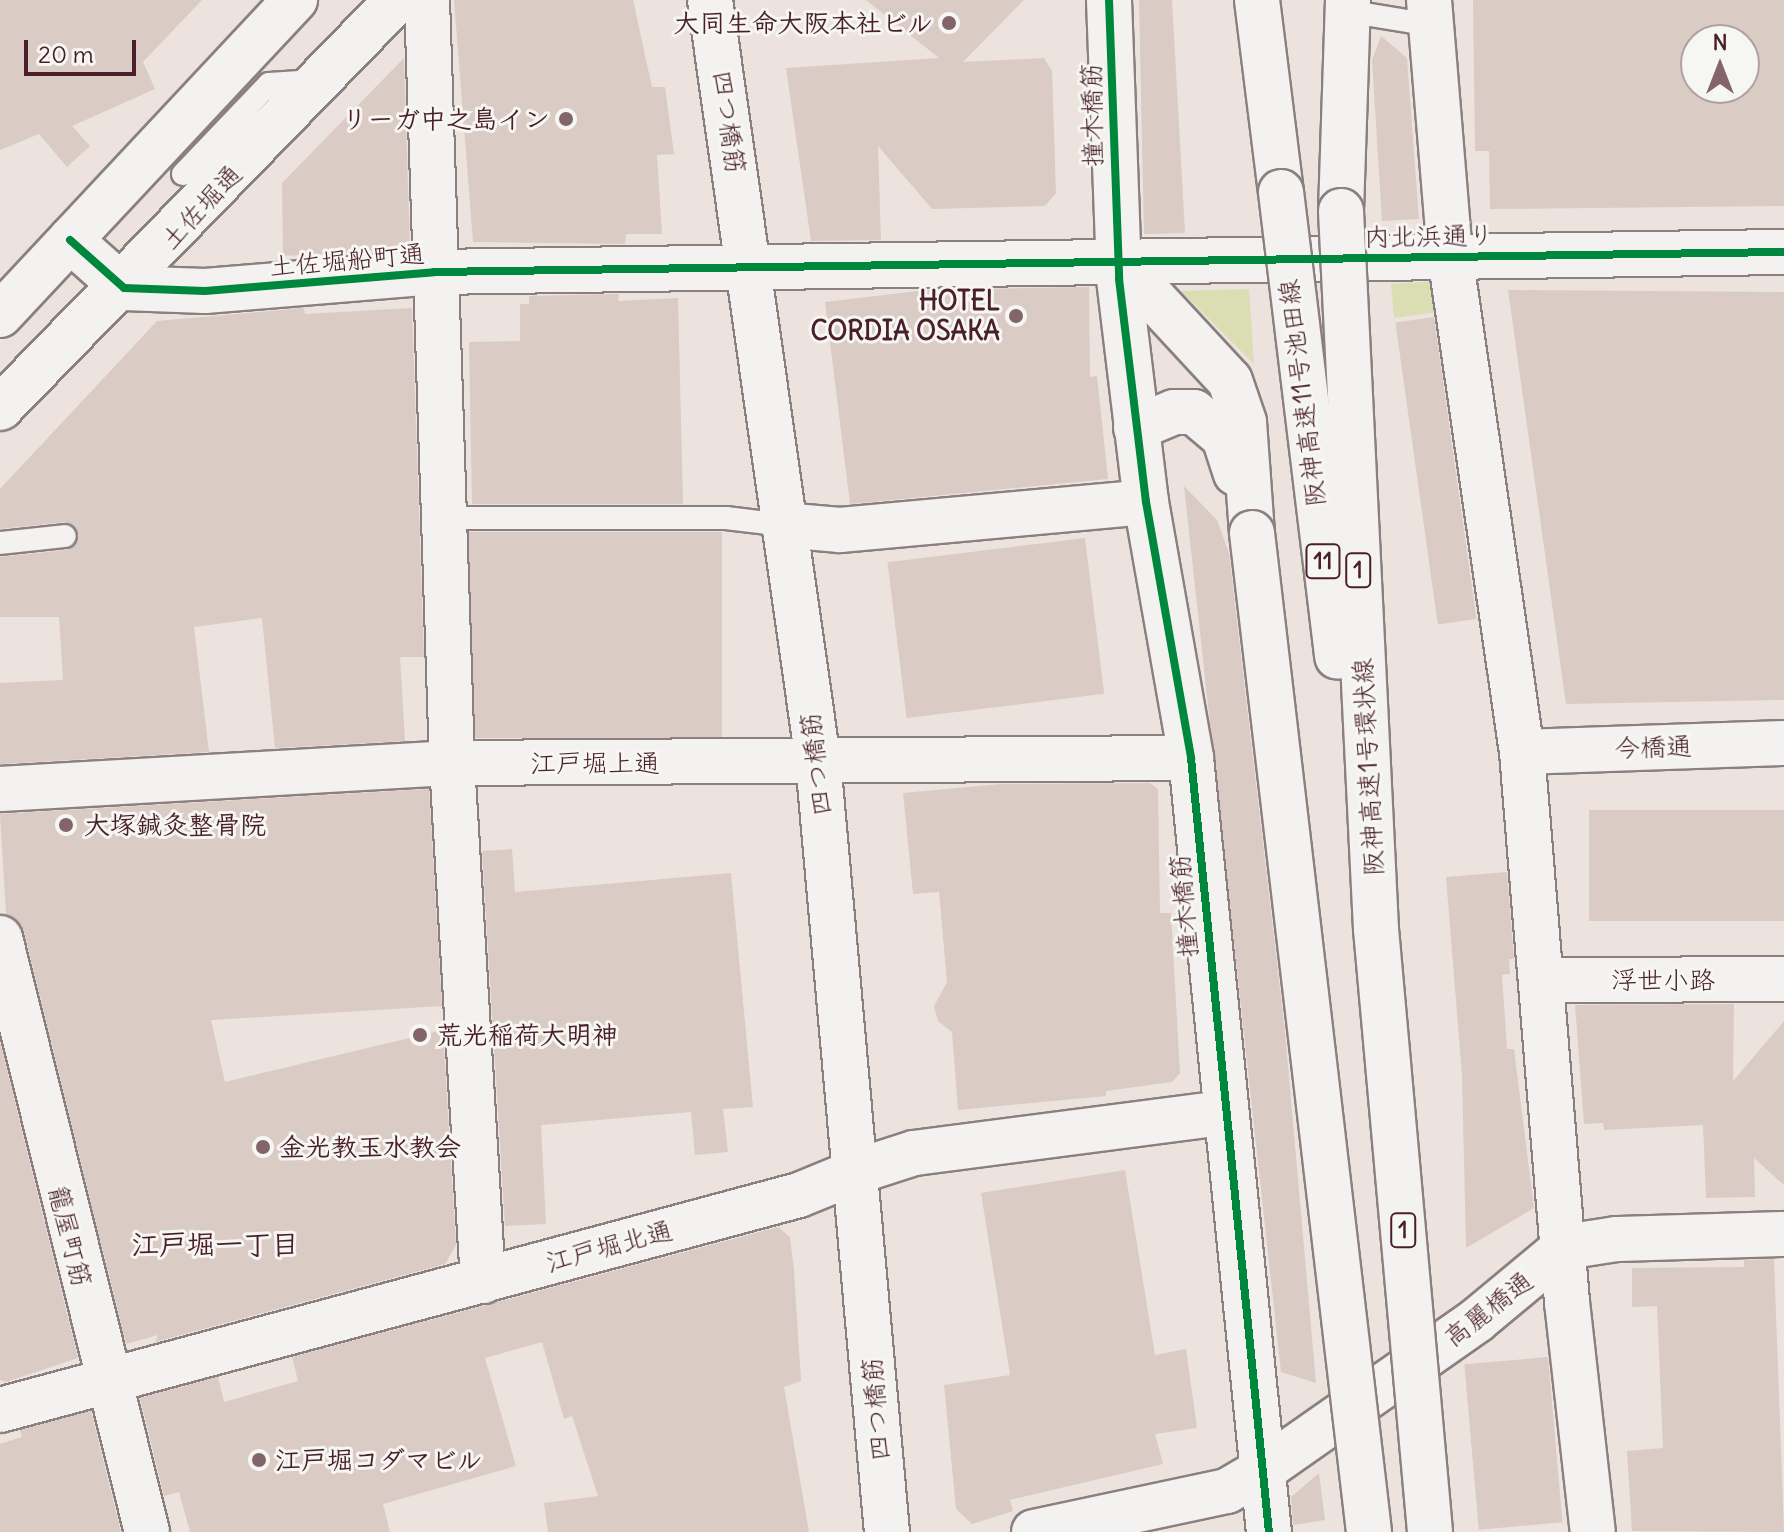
<!DOCTYPE html>
<meta charset="utf-8">
<style>
body{margin:0}
#map{position:relative;width:1784px;height:1532px;overflow:hidden;background:#ece3de;font-family:Delius,"Klee One",sans-serif}
div>[style]{position:absolute}
[style*='--x']{left:calc(var(--x)*1px);top:calc(var(--y)*1px);width:calc(var(--w)*1px);rotate:calc(var(--a)*1deg)}
.green>*{inset:0;background:#dadeb2}
.building>*{inset:0;background:#dacbc5;transform-origin:0 0}
.roads{filter:drop-shadow(2px 0 #8b7f7f) drop-shadow(-2px 0 #8b7f7f) drop-shadow(0 2px #8b7f7f) drop-shadow(0 -2px #8b7f7f)}
.lane>*{height:22px;margin:-11px;padding:0 11px;transform-origin:11px;border-radius:11px;background:#f4f2f0}
.street>*{height:44px;margin:-22px;padding:0 22px;transform-origin:22px;border-radius:22px;background:#f4f2f0}
.secondary>*{height:44px;margin:-22px;padding:0 22px;transform-origin:22px;border-radius:22px;background:#f4f2f0}
.primary>*{height:44px;margin:-22px;padding:0 22px;transform-origin:22px;border-radius:22px;background:#f4f2f0}
.highway>*{height:44px;margin:-22px;padding:0 22px;transform-origin:22px;border-radius:22px;background:#f4f2f0}
.bridges{filter:drop-shadow(2px 0 #8b7f7f) drop-shadow(-2px 0 #8b7f7f) drop-shadow(0 2px #8b7f7f) drop-shadow(0 -2px #8b7f7f)}
.highway-bridge>*{height:44px;margin:-22px;padding:0 22px;transform-origin:22px;border-radius:22px;background:#f4f2f0}
.cycleway>*{height:8px;margin:-4px;padding:0 4px;transform-origin:4px;border-radius:4px;background:#00873e}
.dots>*{width:22px;height:22px;translate:-50% -50%;box-sizing:border-box;border:4px solid #f6f6f2;border-radius:50%}
span{translate:-50% -50%;white-space:nowrap;text-align:center;line-height:1.15;-webkit-text-stroke:6px #f6f6f2;paint-order:stroke}
.shield-label span{padding:2px 6px;background:#f6f6f2;border:2px solid;border-radius:6px;-webkit-text-stroke-width:0}
.shield-label{font-size:24px;color:#4a1f2b;font-weight:700}
.poi-label{font-size:26px;color:#4a1f2b;font-weight:700}
.right{translate:-100% -50%;text-align:right}
.left{translate:0 -50%;text-align:left}
.street-label{font-size:26px;color:#4a1f2b}
.neighbourhood-label{font-size:28px;color:#4a1f2b;font-weight:700}
.north{position:absolute;left:1680px;top:24px;width:80px;height:80px;box-sizing:border-box;background:#f6f6f2;border:2px solid #b1a0a2;border-radius:50%;rotate:0deg;font-size:22px;font-weight:700;line-height:32px;text-align:center;color:#4a1f2b}
.north::after{content:'';display:block;margin:auto;width:28px;height:36px;background:#83646a;clip-path:polygon(50% 0,100% 100%,50% 72%,0 100%)}
.scale{position:absolute;left:24px;top:40px;width:112px;height:36px;box-sizing:border-box;border:4px solid #4a1f2b;border-top:0;padding-left:10px;font-size:24px;line-height:28px;white-space:nowrap;color:#4a1f2b;-webkit-text-stroke:6px #f6f6f2;paint-order:stroke}
</style>
<div id="map">
<div class="green">
<i style="clip-path:polygon(1427px 282px,1443px 289px,1445px 311px,1394px 318px,1391px 284px)"></i>
<i style="clip-path:polygon(1249px 289px,1254px 364px,1181px 291px)"></i>
</div>
<div class="building">
<i style="clip-path:polygon(0 0,202px 0,143px 62px,155px 89px,72px 126px,90px 146px,67px 167px,39px 134px,0 150px)"></i>
<i style="clip-path:polygon(454px 0,633px 0,652px 87px,665px 87px,674px 154px,657px 155px,662px 234px,626px 234px,625px 244px,473px 242px)"></i>
<i style="clip-path:polygon(866px 0,1024px 0,963px 62px,1044px 58px,1052px 71px,1056px 193px,1045px 206px,932px 209px,878px 146px,881px 240px,811px 241px,786px 68px,939px 58px)"></i>
<i style="clip-path:polygon(1139px 0,1172px 0,1185px 233px,1144px 234px)"></i>
<i style="clip-path:polygon(evenodd,1473px 0,1784px 0,1784px 206px,1490px 209px,1489px 151px,1475px 151px,1473px 0,1696px 40px,1744px 40px,1744px 88px,1696px 88px,1696px 40px)"></i>
<i style="clip-path:polygon(1381px 36px,1407px 58px,1419px 219px,1382px 221px,1372px 60px)"></i>
<i style="clip-path:polygon(404px 58px,410px 249px,283px 256px,282px 183px)"></i>
<i style="clip-path:polygon(1089px 287px,1090px 377px,1097px 376px,1108px 479px,850px 504px,825px 302px,927px 290px)"></i>
<i style="clip-path:polygon(1508px 290px,1784px 292px,1784px 700px,1566px 704px)"></i>
<i style="clip-path:polygon(619px 294px,618px 301px,678px 298px,683px 504px,472px 504px,469px 342px,520px 341px,520px 304px,529px 304px,529px 296px)"></i>
<i style="clip-path:polygon(304px 308px,305px 314px,412px 308px,424px 657px,400px 657px,405px 741px,275px 748px,262px 618px,194px 627px,209px 752px,0 764px,0 683px,63px 680px,59px 617px,0 617px,0 557px,67px 550px,79px 535px,64px 522px,0 529px,0 489px,157px 321px)"></i>
<i style="left:1434px;top:317px;width:305px;height:39px;rotate:82deg"></i>
<i style="clip-path:polygon(1184px 486px,1217px 520px,1229px 553px,1285px 1032px,1316px 1383px,1281px 1372px)"></i>
<i style="left:469px;top:532px;width:253px;height:206px"></i>
<i style="left:1085px;top:538px;width:157px;height:199px;rotate:83deg"></i>
<i style="clip-path:polygon(1150px 783px,1158px 789px,1160px 913px,1171px 913px,1180px 1073px,1172px 1082px,1106px 1091px,1106px 1096px,958px 1110px,952px 1032px,938px 1021px,934px 1006px,947px 982px,939px 892px,913px 894px,903px 793px,1001px 784px)"></i>
<i style="clip-path:polygon(429px 789px,442px 1006px,211px 1020px,225px 1082px,443px 1030px,456px 1245px,445px 1264px,155px 1342px,158px 1335px,126px 1344px,24px 932px,6px 914px,0 814px)"></i>
<i style="left:1784px;top:810px;width:111px;height:195px;rotate:90deg"></i>
<i style="clip-path:polygon(512px 849px,515px 892px,731px 873px,753px 1107px,723px 1109px,728px 1152px,695px 1155px,691px 1112px,541px 1125px,546px 1224px,505px 1226px,482px 851px)"></i>
<i style="clip-path:polygon(1507px 872px,1514px 959px,1509px 959px,1510px 974px,1502px 975px,1507px 1049px,1514px 1049px,1534px 1208px,1466px 1248px,1462px 1075px,1446px 877px)"></i>
<i style="clip-path:polygon(1734px 1004px,1733px 1081px,1784px 1021px,1784px 1185px,1754px 1158px,1755px 1197px,1706px 1198px,1703px 1125px,1604px 1130px,1603px 1123px,1584px 1124px,1575px 1005px)"></i>
<i style="clip-path:polygon(0 1042px,78px 1358px,6px 1382px,0 1380px)"></i>
<i style="clip-path:polygon(1125px 1170px,1155px 1355px,1186px 1349px,1197px 1428px,1155px 1434px,1163px 1464px,1010px 1500px,1013px 1511px,972px 1524px,956px 1509px,944px 1385px,1010px 1375px,981px 1193px)"></i>
<i style="clip-path:polygon(778px 1227px,790px 1237px,794px 1271px,801px 1381px,784px 1387px,809px 1532px,548px 1532px,544px 1503px,598px 1496px,572px 1416px,564px 1419px,542px 1342px,485px 1358px,516px 1466px,383px 1504px,390px 1532px,190px 1532px,179px 1492px,164px 1496px,140px 1398px,218px 1377px,224px 1402px,298px 1381px,292px 1357px)"></i>
<i style="clip-path:polygon(1774px 1259px,1784px 1532px,1632px 1531px,1627px 1451px,1663px 1448px,1657px 1306px,1632px 1307px,1632px 1268px,1744px 1267px,1744px 1260px)"></i>
<i style="left:1548px;top:1357px;width:166px;height:84px;rotate:85deg"></i>
<i style="clip-path:polygon(91px 1411px,121px 1532px,0 1532px,0 1444px,22px 1437px,20px 1430px)"></i>
<i style="clip-path:polygon(1319px 1473px,1325px 1520px,1293px 1525px,1291px 1497px)"></i>
</div>
<div class="roads">
<div class="lane">
<i style="--x:1364;--y:14;--w:68;--a:9.3"></i>
<i style="--x:183;--y:174;--w:124;--a:-46.3"></i>
<i style="--x:269;--y:84;--w:46;--a:-3.7"></i>
<i style="--x:445;--y:518;--w:281;--a:0"></i>
<i style="--x:726;--y:518;--w:57;--a:7"></i>
<i style="--x:0;--y:543;--w:65;--a:-6.1"></i>
</div>
<div class="street">
<i style="--x:427;--y:0;--w:763;--a:88.12"></i>
<i style="--x:452;--y:763;--w:519;--a:86.58"></i>
<i style="--x:1109;--y:0;--w:279;--a:87.9"></i>
<i style="--x:1119;--y:279;--w:225;--a:83.1"></i>
<i style="--x:1146;--y:502;--w:260;--a:80"></i>
<i style="--x:1191;--y:758;--w:778;--a:84.25"></i>
<i style="--x:1429;--y:0;--w:256;--a:85.3"></i>
<i style="--x:1450;--y:255;--w:502;--a:81.76"></i>
<i style="--x:1522;--y:752;--w:552;--a:85.32"></i>
<i style="--x:1567;--y:1302;--w:231;--a:83.6"></i>
<i style="--x:70;--y:240;--w:72;--a:41.6"></i>
<i style="--x:124;--y:288;--w:81;--a:2.1"></i>
<i style="--x:205;--y:291;--w:230;--a:-4.7"></i>
<i style="--x:434;--y:272;--w:1350;--a:-0.85"></i>
<i style="--x:783;--y:525;--w:57;--a:5"></i>
<i style="--x:840;--y:530;--w:307;--a:-5.2"></i>
<i style="--x:1522;--y:752;--w:262;--a:-2"></i>
<i style="--x:0;--y:789;--w:453;--a:-3.3"></i>
<i style="--x:452;--y:763;--w:739;--a:-0.39"></i>
<i style="--x:0;--y:938;--w:612;--a:76.1"></i>
<i style="--x:1542;--y:980;--w:242;--a:-0.2"></i>
<i style="--x:1565;--y:1247;--w:52;--a:-8.9"></i>
<i style="--x:1616;--y:1239;--w:168;--a:-1.7"></i>
<i style="--x:0;--y:1410;--w:827;--a:-15.06"></i>
<i style="--x:799;--y:1195;--w:61;--a:-22.3"></i>
<i style="--x:1034;--y:1532;--w:197;--a:-12"></i>
<i style="--x:1227;--y:1491;--w:42;--a:-30.3"></i>
</div>
<div class="secondary">
<i style="--x:0;--y:315;--w:432;--a:-46.9"></i>
<i style="--x:0;--y:408;--w:569;--a:-45.78"></i>
<i style="--x:855;--y:1172;--w:62;--a:-17.9"></i>
<i style="--x:914;--y:1153;--w:312;--a:-7.4"></i>
<i style="--x:1263;--y:1470;--w:261;--a:-35"></i>
<i style="--x:1477;--y:1320;--w:114;--a:-39.7"></i>
</div>
<div class="primary">
<i style="--x:710;--y:0;--w:769;--a:81.92"></i>
<i style="--x:818;--y:761;--w:774;--a:84.89"></i>
</div>
<div class="highway">
<i style="--x:1257;--y:0;--w:193;--a:82.9"></i>
<i style="--x:1341;--y:211;--w:211;--a:-88.1"></i>
<i style="--x:1117;--y:259;--w:166;--a:47.2"></i>
<i style="--x:1230;--y:381;--w:43;--a:71.1"></i>
<i style="--x:1244;--y:422;--w:111;--a:85.9"></i>
<i style="--x:1136;--y:428;--w:41;--a:-22.8"></i>
<i style="--x:1174;--y:412;--w:20;--a:0"></i>
<i style="--x:1194;--y:412;--w:39;--a:40"></i>
<i style="--x:1224;--y:437;--w:38;--a:72"></i>
</div>
</div>
<div class="bridges">
<div class="highway-bridge">
<i style="--x:1281;--y:192;--w:468;--a:83.1"></i>
<i style="--x:1341;--y:211;--w:719;--a:87.21"></i>
<i style="--x:1376;--y:929;--w:605;--a:84.88"></i>
<i style="--x:1252;--y:533;--w:1006;--a:83.32"></i>
</div>
</div>
<div class="cycleway">
<i style="--x:1109;--y:0;--w:279;--a:87.9"></i>
<i style="--x:1119;--y:279;--w:225;--a:83.1"></i>
<i style="--x:1146;--y:502;--w:260;--a:80"></i>
<i style="--x:1191;--y:758;--w:778;--a:84.25"></i>
<i style="--x:70;--y:240;--w:72;--a:41.6"></i>
<i style="--x:124;--y:288;--w:81;--a:2.1"></i>
<i style="--x:205;--y:291;--w:230;--a:-4.7"></i>
<i style="--x:434;--y:272;--w:1350;--a:-0.85"></i>
</div>
<div class="dots">
<i style="left:949px;top:23px;background:#83646a"></i>
<i style="left:566px;top:119px;background:#83646a"></i>
<i style="left:1016px;top:316px;background:#83646a"></i>
<i style="left:66px;top:825px;background:#83646a"></i>
<i style="left:420px;top:1035px;background:#83646a"></i>
<i style="left:263px;top:1147px;background:#83646a"></i>
<i style="left:259px;top:1460px;background:#83646a"></i>
</div>
<div class="shield-label">
<span style="left:1323px;top:561px">11</span>
<span style="left:1358px;top:570px">1</span>
<span style="left:1403px;top:1230px">1</span>
</div>
<div class="poi-label">
<span class="right" style="left:933px;top:23px">大同生命大阪本社ビル</span>
<span class="right" style="left:550px;top:119px">リーガ中之島イン</span>
<span class="right" style="left:1000px;top:316px">HOTEL<br>CORDIA OSAKA</span>
<span class="left" style="left:84px;top:825px">大塚鍼灸整骨院</span>
<span class="left" style="left:436px;top:1035px">荒光稲荷大明神</span>
<span class="left" style="left:279px;top:1147px">金光教玉水教会</span>
<span class="left" style="left:275px;top:1460px">江戸堀コダマビル</span>
</div>
<div class="street-label">
<span style="left:1092px;top:115px;rotate:-91deg">撞木橋筋</span>
<span style="left:729px;top:122px;rotate:82deg">四つ橋筋</span>
<span style="left:201px;top:207px;rotate:-47deg">土佐堀通</span>
<span style="left:1429px;top:236px;rotate:-1deg">内北浜通り</span>
<span style="left:347px;top:260px;rotate:-5deg">土佐堀船町通</span>
<span style="left:1302px;top:393px;rotate:-97deg">阪神高速11号池田線</span>
<span style="left:1653px;top:747px;rotate:-2deg">今橋通</span>
<span style="left:595px;top:763px">江戸堀上通</span>
<span style="left:816px;top:764px;rotate:-97deg">四つ橋筋</span>
<span style="left:1368px;top:767px;rotate:-93deg">阪神高速1号環状線</span>
<span style="left:1184px;top:906px;rotate:-95deg">撞木橋筋</span>
<span style="left:1663px;top:980px">浮世小路</span>
<span style="left:70px;top:1236px;rotate:76deg">籠屋町筋</span>
<span style="left:609px;top:1246px;rotate:-15deg">江戸堀北通</span>
<span style="left:1488px;top:1309px;rotate:-38deg">高麗橋通</span>
<span style="left:876px;top:1409px;rotate:-95deg">四つ橋筋</span>
</div>
<div class="neighbourhood-label">
<span style="left:215px;top:1244px">江戸堀一丁目</span>
</div>
<div class="north">N</div>
<div class="scale">20 m</div>
</div>
